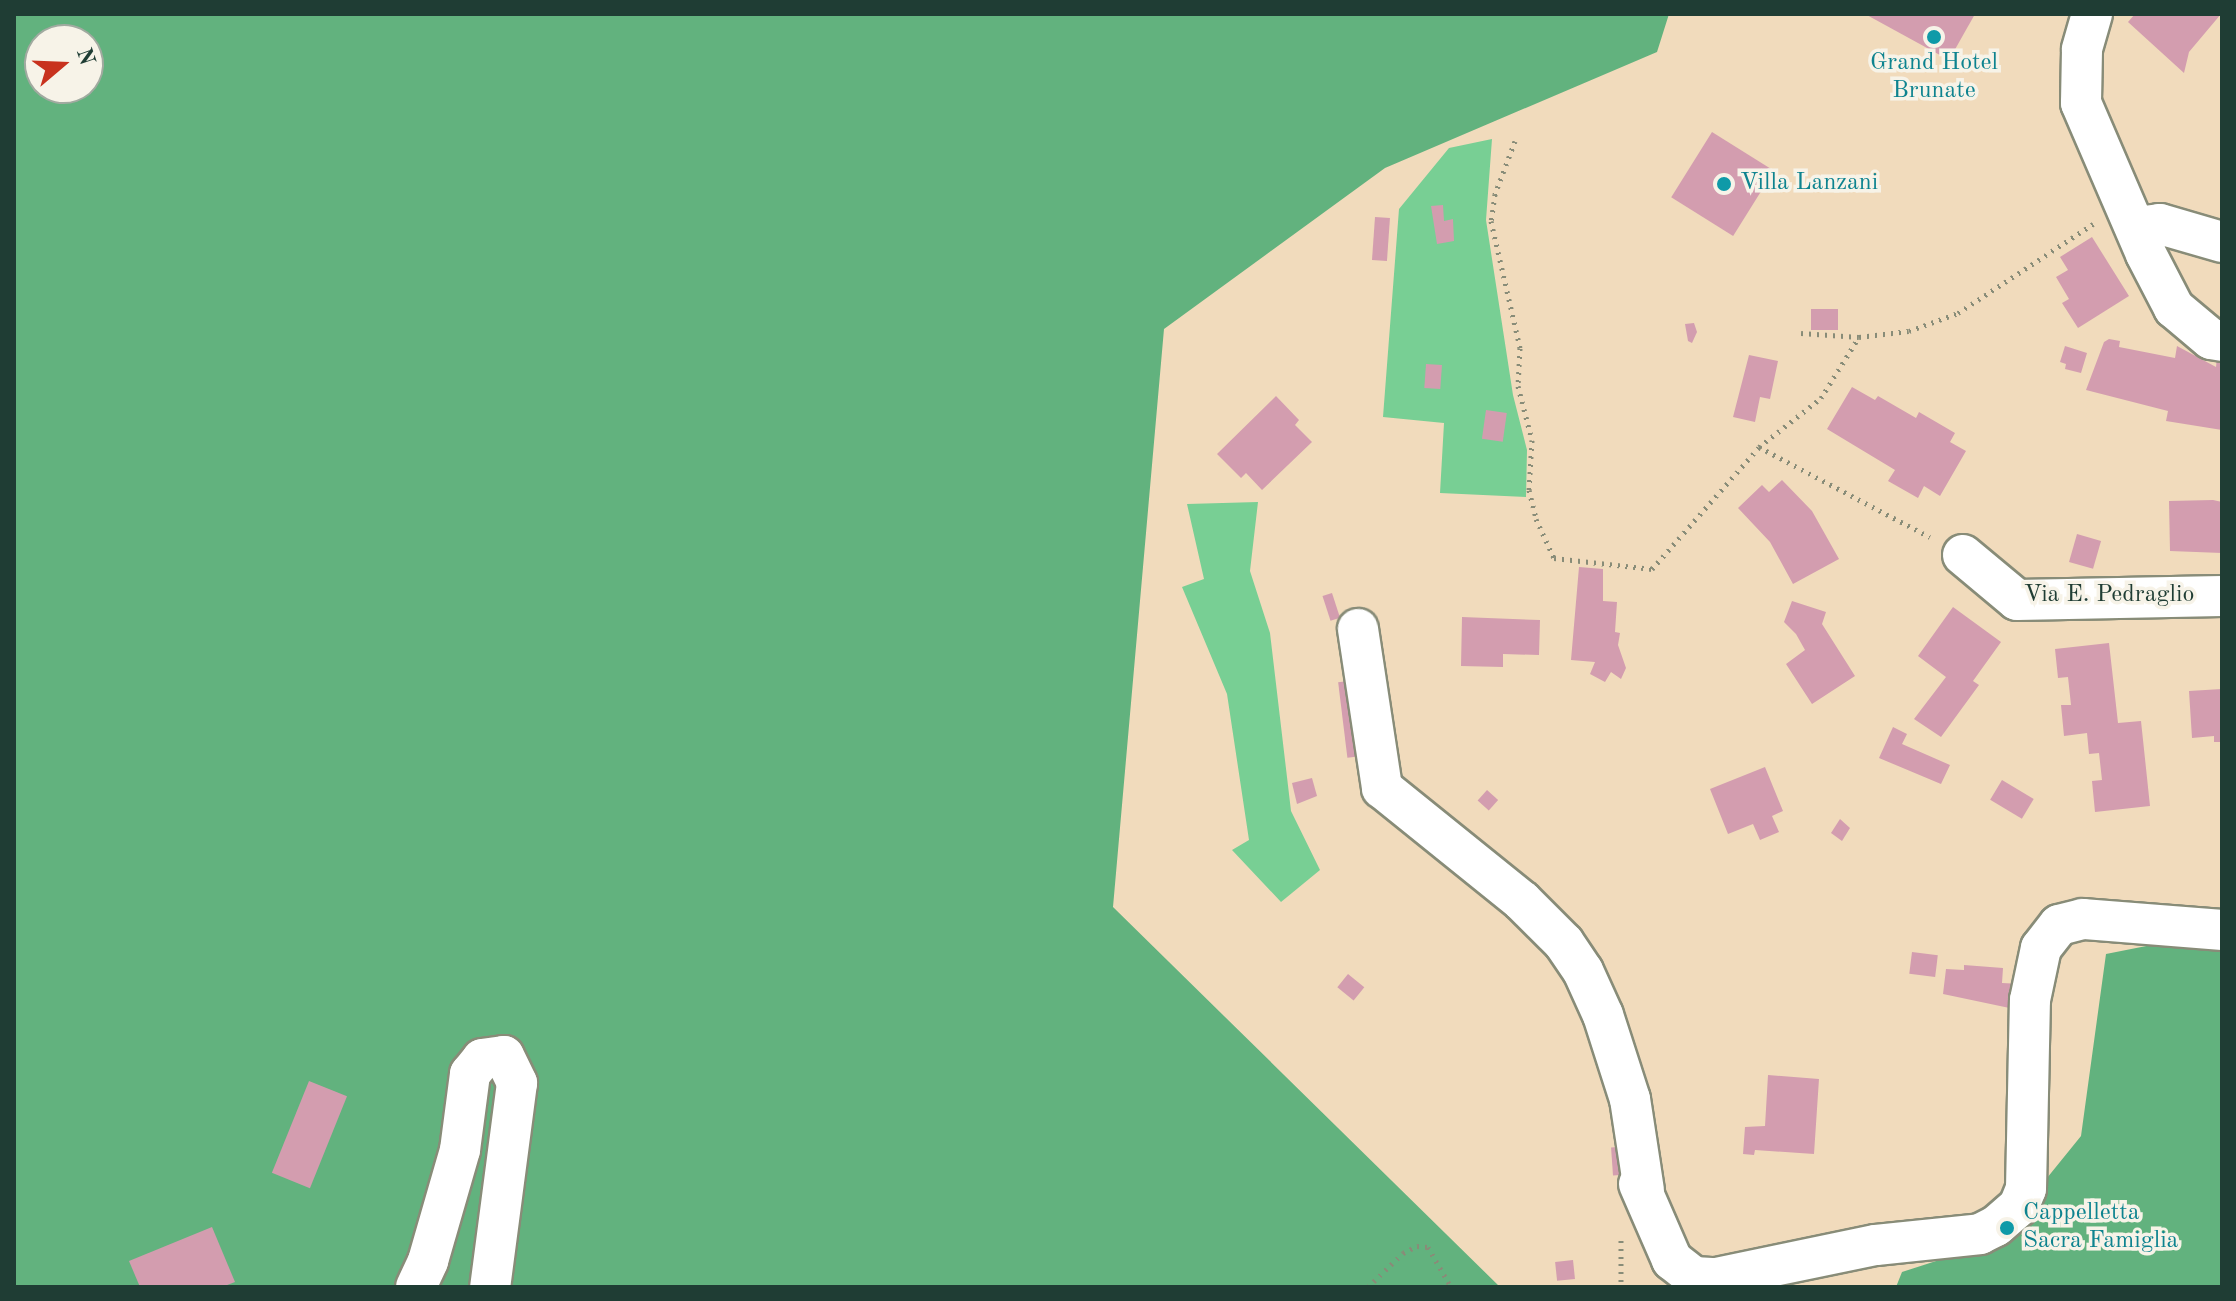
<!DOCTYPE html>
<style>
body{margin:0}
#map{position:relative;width:2236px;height:1301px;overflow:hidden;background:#f1dbbc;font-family:"Old Standard TT",serif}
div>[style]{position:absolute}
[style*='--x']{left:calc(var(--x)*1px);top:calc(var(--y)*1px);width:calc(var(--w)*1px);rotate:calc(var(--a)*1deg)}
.green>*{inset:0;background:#78cf94}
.forest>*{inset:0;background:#62b27e}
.building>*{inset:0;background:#d39daf;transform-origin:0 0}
.path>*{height:5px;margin-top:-2.5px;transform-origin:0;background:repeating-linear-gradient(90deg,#888c78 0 2px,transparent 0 8px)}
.roads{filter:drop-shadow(2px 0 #888c78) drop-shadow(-2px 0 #888c78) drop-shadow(0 2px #888c78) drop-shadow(0 -2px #888c78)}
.minor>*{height:40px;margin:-20px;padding:0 20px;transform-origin:20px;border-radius:20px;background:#fff}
.dots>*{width:22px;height:22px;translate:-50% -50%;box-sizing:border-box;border:4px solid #f7f3e8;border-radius:50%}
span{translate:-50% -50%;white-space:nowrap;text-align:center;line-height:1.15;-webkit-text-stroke:7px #f7f3e8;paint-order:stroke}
.culture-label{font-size:24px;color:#0d838f}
.left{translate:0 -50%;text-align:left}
.street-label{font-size:24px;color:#1f3d34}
.frame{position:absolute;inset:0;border:16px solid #1f3d34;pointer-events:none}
.north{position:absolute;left:24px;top:24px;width:80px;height:80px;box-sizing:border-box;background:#f7f3e8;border:2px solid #a1aaa0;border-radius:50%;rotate:71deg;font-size:22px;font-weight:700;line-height:32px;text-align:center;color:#1f3d34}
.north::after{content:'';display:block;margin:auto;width:28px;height:36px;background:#c8321e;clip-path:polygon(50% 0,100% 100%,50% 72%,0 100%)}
</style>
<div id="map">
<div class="green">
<i style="clip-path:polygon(1492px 139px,1486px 220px,1513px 395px,1527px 450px,1526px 497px,1440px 493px,1444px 423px,1383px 417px,1399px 209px,1449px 148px)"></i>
<i style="clip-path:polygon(1258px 502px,1250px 571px,1270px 633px,1291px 811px,1320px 870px,1281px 902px,1232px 850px,1249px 840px,1227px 694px,1182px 587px,1204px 579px,1187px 504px)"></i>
</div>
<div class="forest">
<i style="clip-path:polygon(evenodd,14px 14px,1669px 14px,1657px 52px,1385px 168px,1164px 329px,1113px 907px,1500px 1287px,14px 1287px,14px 14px,40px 40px,88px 40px,88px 88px,40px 88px,40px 40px)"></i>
<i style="clip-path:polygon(2222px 931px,2222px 1287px,1896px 1287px,1902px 1272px,1995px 1242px,2081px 1136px,2106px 954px)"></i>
</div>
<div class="building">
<i style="clip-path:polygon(1865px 14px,1975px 14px,1949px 60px)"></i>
<i style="clip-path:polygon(2135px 14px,2221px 14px,2189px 52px,2184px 73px,2128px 22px)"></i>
<i style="left:1712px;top:132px;width:73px;height:77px;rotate:32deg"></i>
<i style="clip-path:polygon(1443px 205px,1444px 221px,1453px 219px,1454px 241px,1437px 244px,1431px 206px)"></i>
<i style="left:1375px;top:217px;width:15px;height:43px;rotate:4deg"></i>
<i style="clip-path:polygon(2092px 237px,2129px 296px,2078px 328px,2062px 303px,2069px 299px,2056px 277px,2068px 270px,2060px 257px)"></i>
<i style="left:1811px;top:309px;width:27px;height:21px"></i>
<i style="clip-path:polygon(1694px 323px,1697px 332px,1692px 343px,1688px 341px,1685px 324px)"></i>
<i style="clip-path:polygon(2109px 339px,2120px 341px,2119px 347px,2175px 358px,2177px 346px,2216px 367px,2217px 357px,2222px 358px,2222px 430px,2166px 421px,2168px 411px,2086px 390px,2104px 342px)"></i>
<i style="clip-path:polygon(2065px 346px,2087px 353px,2081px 373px,2065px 369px,2066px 364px,2060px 362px)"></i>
<i style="clip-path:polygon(1749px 355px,1778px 361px,1770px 399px,1760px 397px,1755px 422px,1733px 417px)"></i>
<i style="left:1426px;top:364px;width:16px;height:24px;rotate:4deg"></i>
<i style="clip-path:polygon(1852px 387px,1875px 400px,1878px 396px,1916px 418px,1919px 412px,1955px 433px,1950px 442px,1966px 451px,1940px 496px,1924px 486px,1918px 498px,1888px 481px,1895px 470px,1827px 429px)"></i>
<i style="clip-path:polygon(1276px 396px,1299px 420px,1295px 425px,1312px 442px,1262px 490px,1246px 473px,1241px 478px,1217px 454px)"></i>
<i style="left:1486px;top:410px;width:21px;height:29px;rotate:8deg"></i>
<i style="clip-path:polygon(1782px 480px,1812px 511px,1839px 559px,1793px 584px,1770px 542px,1738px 508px,1762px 485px,1769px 492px)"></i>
<i style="clip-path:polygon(2213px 500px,2222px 502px,2222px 553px,2170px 551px,2169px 501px)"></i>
<i style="left:2077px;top:534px;width:25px;height:29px;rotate:16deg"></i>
<i style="clip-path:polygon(1579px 567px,1603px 569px,1603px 601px,1617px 602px,1615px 632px,1620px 633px,1618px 645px,1626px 668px,1621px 679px,1611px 672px,1605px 682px,1590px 674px,1595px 662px,1571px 660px)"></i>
<i style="left:1332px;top:593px;width:26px;height:10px;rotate:72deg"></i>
<i style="clip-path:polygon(1792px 601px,1826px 612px,1822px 624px,1855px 676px,1812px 704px,1786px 664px,1805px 650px,1796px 634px,1784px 622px)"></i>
<i style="clip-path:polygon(1953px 607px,2001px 642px,1973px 681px,1979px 685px,1941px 737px,1914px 719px,1946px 677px,1918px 656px)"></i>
<i style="clip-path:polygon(1462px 617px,1540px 620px,1539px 655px,1503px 654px,1503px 667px,1461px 666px)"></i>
<i style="clip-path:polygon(2109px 643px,2118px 723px,2141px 721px,2150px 806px,2095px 812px,2092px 781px,2102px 780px,2099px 753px,2089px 754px,2087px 733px,2064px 736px,2061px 705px,2071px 705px,2068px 677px,2058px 678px,2055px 649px)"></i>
<i style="left:1357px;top:680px;width:76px;height:19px;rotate:83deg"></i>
<i style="clip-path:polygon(2222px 689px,2222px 742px,2214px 742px,2214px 736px,2192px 738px,2189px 691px)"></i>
<i style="clip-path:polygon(1893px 727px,1907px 734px,1902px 744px,1950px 765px,1941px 784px,1879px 758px)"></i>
<i style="clip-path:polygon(1765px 767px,1783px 811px,1772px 816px,1779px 832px,1760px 840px,1753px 824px,1728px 834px,1710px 789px)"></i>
<i style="clip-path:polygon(1312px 778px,1317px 796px,1297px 804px,1292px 783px)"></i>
<i style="left:2002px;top:780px;width:37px;height:23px;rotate:31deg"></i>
<i style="left:1487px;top:790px;width:15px;height:14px;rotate:42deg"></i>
<i style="clip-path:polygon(1840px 819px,1850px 828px,1842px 841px,1831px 833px)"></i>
<i style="left:1912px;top:952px;width:26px;height:22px;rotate:7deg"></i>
<i style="clip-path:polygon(1964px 965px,2003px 968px,2002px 983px,2022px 984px,2019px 1010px,1943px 994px,1946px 969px,1964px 970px)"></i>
<i style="left:1348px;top:974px;width:21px;height:17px;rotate:39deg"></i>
<i style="clip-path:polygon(1768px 1075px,1819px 1079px,1814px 1154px,1755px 1150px,1754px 1155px,1743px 1154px,1745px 1127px,1765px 1126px)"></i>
<i style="left:309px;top:1081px;width:41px;height:99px;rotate:22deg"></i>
<i style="left:1634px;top:1146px;width:28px;height:23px;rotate:86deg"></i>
<i style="clip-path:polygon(212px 1227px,235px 1282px,222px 1287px,140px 1287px,129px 1261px)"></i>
<i style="left:1573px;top:1260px;width:19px;height:18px;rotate:84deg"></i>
</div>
<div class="path">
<i style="--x:1515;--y:141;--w:57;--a:110.7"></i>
<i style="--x:1495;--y:194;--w:27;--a:98"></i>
<i style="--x:1491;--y:221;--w:130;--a:77.1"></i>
<i style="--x:1520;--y:348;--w:38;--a:93"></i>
<i style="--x:1518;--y:386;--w:56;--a:75.5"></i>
<i style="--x:1532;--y:440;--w:50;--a:93.4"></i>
<i style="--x:1529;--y:490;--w:30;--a:76"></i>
<i style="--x:1536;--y:519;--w:43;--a:65.2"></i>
<i style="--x:1554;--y:558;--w:99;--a:6.4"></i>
<i style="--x:1652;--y:569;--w:162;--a:-48.7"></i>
<i style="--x:1759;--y:447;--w:79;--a:-38.3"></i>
<i style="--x:1821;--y:398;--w:72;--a:-58.1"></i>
<i style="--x:1801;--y:333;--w:58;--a:3.9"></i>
<i style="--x:1859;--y:337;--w:50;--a:-6.8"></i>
<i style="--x:1909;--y:331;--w:52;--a:-20.2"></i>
<i style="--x:1958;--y:313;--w:162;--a:-33.4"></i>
<i style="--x:1759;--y:447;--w:193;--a:27.8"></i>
<i style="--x:1621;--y:1240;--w:47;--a:90"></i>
<i style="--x:1368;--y:1287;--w:49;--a:-44.2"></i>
<i style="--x:1403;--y:1253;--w:16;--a:-27"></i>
<i style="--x:1417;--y:1246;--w:11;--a:5"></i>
<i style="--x:1428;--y:1247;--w:46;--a:60.1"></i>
</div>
<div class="roads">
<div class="minor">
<i style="--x:2092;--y:14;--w:37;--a:106"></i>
<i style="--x:2082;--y:50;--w:53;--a:91.1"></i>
<i style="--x:2081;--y:103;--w:164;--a:66.7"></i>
<i style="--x:2146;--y:254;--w:61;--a:62.6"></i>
<i style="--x:2174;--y:308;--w:48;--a:40"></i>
<i style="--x:2211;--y:339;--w:11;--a:10"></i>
<i style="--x:2136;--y:227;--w:24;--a:-7"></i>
<i style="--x:2160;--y:224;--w:65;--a:16.2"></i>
<i style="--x:1963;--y:555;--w:70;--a:39.8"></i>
<i style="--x:2017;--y:600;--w:205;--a:-1.1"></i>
<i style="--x:1358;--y:629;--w:161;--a:81.4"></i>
<i style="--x:1382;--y:788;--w:180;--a:38.9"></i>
<i style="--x:1522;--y:901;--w:59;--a:45"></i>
<i style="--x:1564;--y:943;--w:34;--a:56"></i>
<i style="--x:1583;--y:971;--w:48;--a:65.6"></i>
<i style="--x:1603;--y:1015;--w:88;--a:72.2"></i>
<i style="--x:1630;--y:1099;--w:92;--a:81.3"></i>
<i style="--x:1639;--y:1184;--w:83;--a:66.5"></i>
<i style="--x:1672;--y:1260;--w:28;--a:38"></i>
<i style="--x:1694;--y:1277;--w:22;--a:3"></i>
<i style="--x:1716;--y:1278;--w:163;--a:-11.7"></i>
<i style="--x:1876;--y:1245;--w:105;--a:-6"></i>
<i style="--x:1980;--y:1234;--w:18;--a:-27"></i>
<i style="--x:1996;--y:1226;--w:30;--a:-41"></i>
<i style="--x:2019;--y:1206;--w:18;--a:-68"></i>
<i style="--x:2026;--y:1189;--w:189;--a:-88.8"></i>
<i style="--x:2030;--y:1000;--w:53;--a:-78.1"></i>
<i style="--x:2041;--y:948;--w:29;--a:-52"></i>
<i style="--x:2059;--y:925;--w:25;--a:-14"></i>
<i style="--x:2083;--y:919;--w:139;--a:4.5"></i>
<i style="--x:416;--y:1287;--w:29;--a:-65"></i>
<i style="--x:428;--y:1261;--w:116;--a:-73.9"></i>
<i style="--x:460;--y:1150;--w:77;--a:-82.5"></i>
<i style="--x:470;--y:1074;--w:19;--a:-51"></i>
<i style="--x:482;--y:1059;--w:22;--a:-8"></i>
<i style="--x:504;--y:1056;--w:30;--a:64"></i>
<i style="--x:517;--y:1083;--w:206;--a:97.5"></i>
</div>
</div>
<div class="dots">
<i style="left:1934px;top:37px;background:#0f9aa8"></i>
<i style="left:1724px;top:184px;background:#0f9aa8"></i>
<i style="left:2007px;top:1228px;background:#0f9aa8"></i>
</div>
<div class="culture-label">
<span style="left:1934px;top:78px">Grand Hotel<br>Brunate</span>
<span class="left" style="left:1740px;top:184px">Villa Lanzani</span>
<span class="left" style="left:2023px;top:1228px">Cappelletta<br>Sacra Famiglia</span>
</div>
<div class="street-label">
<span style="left:2109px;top:596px">Via E. Pedraglio</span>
</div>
<div class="frame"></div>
<div class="north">N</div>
</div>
